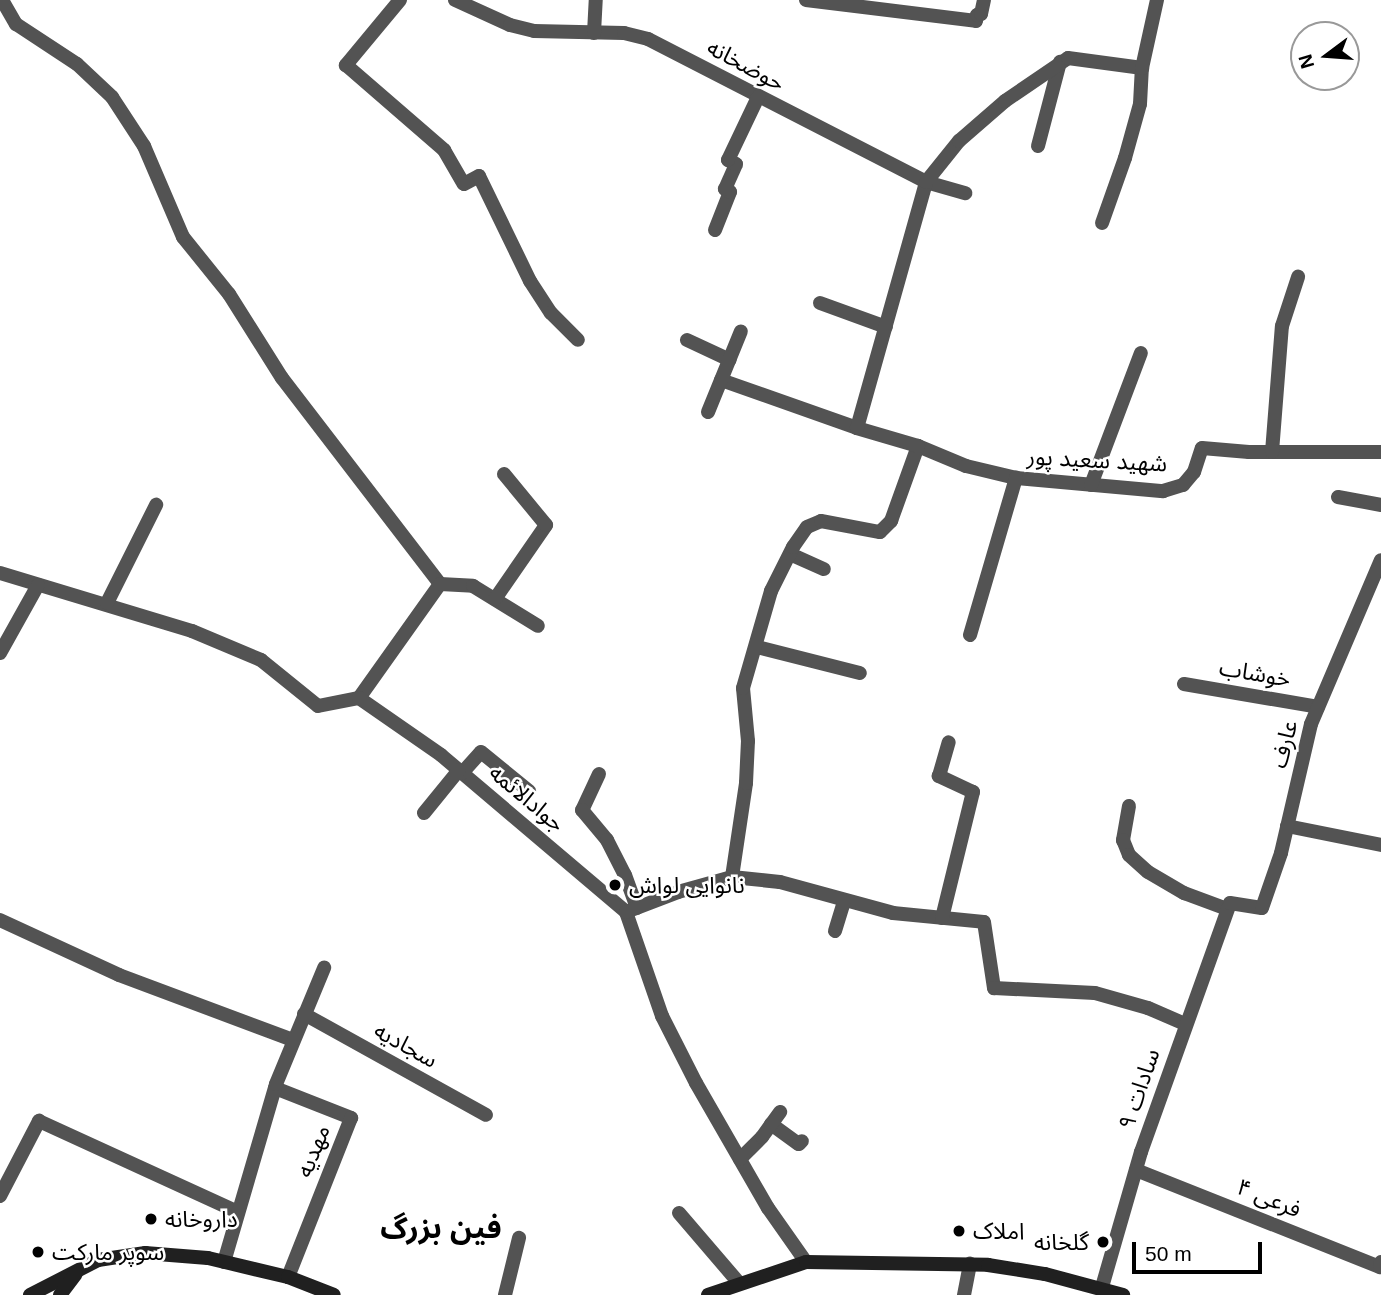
<!DOCTYPE html>
<meta charset="utf-8">
<style>
body{margin:0}
#map{position:relative;width:1381px;height:1295px;overflow:hidden;background:#fff;font-family:Arial,"Noto Sans Arabic",sans-serif}
div>[style]{position:absolute}
[style*='--x']{left:calc(var(--x)*1px);top:calc(var(--y)*1px);width:calc(var(--w)*1px);rotate:calc(var(--a)*1deg)}
.street>*{height:14px;margin:-7px;padding:0 7px;transform-origin:7px;border-radius:7px;background:#535353}
.secondary>*{height:14px;margin:-7px;padding:0 7px;transform-origin:7px;border-radius:7px;background:#202020}
.dots>*{width:19px;height:19px;translate:-50% -50%;box-sizing:border-box;border:4px solid #fff;border-radius:50%}
span{translate:-50% -50%;white-space:nowrap;text-align:center;line-height:1.15;-webkit-text-stroke:5px #fff;paint-order:stroke}
.street-label{font-size:23px;color:#000}
.poi-label{font-size:23px;color:#000}
.left{translate:0 -50%;text-align:left}
.right{translate:-100% -50%;text-align:right}
.district-label{font-size:30px;color:#000;font-weight:700}
.north{position:absolute;left:1290px;top:21px;width:70px;height:70px;box-sizing:border-box;background:#fff;border:2px solid #999;border-radius:50%;rotate:254deg;font-size:19px;font-weight:700;line-height:28px;text-align:center;color:#000}
.north::after{content:'';display:block;margin:auto;width:24px;height:32px;background:#000;clip-path:polygon(50% 0,100% 100%,50% 72%,0 100%)}
.scale{position:absolute;left:1132px;top:1242px;width:130px;height:32px;box-sizing:border-box;border:4px solid #000;border-top:0;padding-left:9px;font-size:21px;line-height:24px;white-space:nowrap;color:#000;-webkit-text-stroke:5px #fff;paint-order:stroke}
</style>
<div id="map">
<div class="street">
<i style="--x:2;--y:0;--w:28;--a:60"></i>
<i style="--x:16;--y:24;--w:73;--a:33.3"></i>
<i style="--x:77;--y:64;--w:48;--a:43.3"></i>
<i style="--x:112;--y:97;--w:59;--a:56.9"></i>
<i style="--x:144;--y:146;--w:99;--a:66.8"></i>
<i style="--x:183;--y:237;--w:73;--a:51.1"></i>
<i style="--x:229;--y:294;--w:99;--a:57.8"></i>
<i style="--x:282;--y:378;--w:260;--a:52.5"></i>
<i style="--x:440;--y:584;--w:140;--a:125.4"></i>
<i style="--x:400;--y:0;--w:85;--a:129.7"></i>
<i style="--x:346;--y:65;--w:130;--a:40.9"></i>
<i style="--x:444;--y:150;--w:39;--a:60"></i>
<i style="--x:464;--y:184;--w:17;--a:-28"></i>
<i style="--x:479;--y:176;--w:117;--a:64.1"></i>
<i style="--x:530;--y:281;--w:38;--a:57"></i>
<i style="--x:551;--y:313;--w:38;--a:45"></i>
<i style="--x:455;--y:0;--w:60;--a:24.4"></i>
<i style="--x:510;--y:25;--w:25;--a:14"></i>
<i style="--x:534;--y:31;--w:90;--a:1.3"></i>
<i style="--x:624;--y:33;--w:25;--a:14"></i>
<i style="--x:648;--y:39;--w:313;--a:27.2"></i>
<i style="--x:926;--y:182;--w:41;--a:15.8"></i>
<i style="--x:806;--y:0;--w:171;--a:7"></i>
<i style="--x:976;--y:21;--w:6;--a:-81"></i>
<i style="--x:977;--y:15;--w:4;--a:-14"></i>
<i style="--x:981;--y:14;--w:14;--a:-78"></i>
<i style="--x:594;--y:33;--w:33;--a:-87"></i>
<i style="--x:1038;--y:146;--w:87;--a:-75.3"></i>
<i style="--x:1102;--y:223;--w:69;--a:-70.5"></i>
<i style="--x:1125;--y:158;--w:56;--a:-74.5"></i>
<i style="--x:1140;--y:104;--w:36;--a:-87"></i>
<i style="--x:715;--y:230;--w:41;--a:-68.5"></i>
<i style="--x:730;--y:192;--w:6;--a:-149"></i>
<i style="--x:725;--y:189;--w:27;--a:-66"></i>
<i style="--x:736;--y:164;--w:9;--a:-153"></i>
<i style="--x:728;--y:160;--w:70;--a:-64.5"></i>
<i style="--x:820;--y:303;--w:70;--a:20"></i>
<i style="--x:687;--y:340;--w:47;--a:24.9"></i>
<i style="--x:721;--y:380;--w:144;--a:19.4"></i>
<i style="--x:708;--y:412;--w:87;--a:-67.8"></i>
<i style="--x:918;--y:446;--w:52;--a:22.6"></i>
<i style="--x:966;--y:466;--w:51;--a:13.5"></i>
<i style="--x:1016;--y:478;--w:148;--a:5.1"></i>
<i style="--x:1163;--y:491;--w:21;--a:-17"></i>
<i style="--x:1183;--y:485;--w:17;--a:-50"></i>
<i style="--x:1194;--y:472;--w:25;--a:-72"></i>
<i style="--x:1202;--y:448;--w:47;--a:4.9"></i>
<i style="--x:1249;--y:452;--w:132;--a:0"></i>
<i style="--x:1272;--y:452;--w:126;--a:-85.5"></i>
<i style="--x:1282;--y:326;--w:52;--a:-71.9"></i>
<i style="--x:1091;--y:485;--w:141;--a:-69.3"></i>
<i style="--x:1338;--y:497;--w:44;--a:10.5"></i>
<i style="--x:790;--y:554;--w:37;--a:24"></i>
<i style="--x:0;--y:573;--w:201;--a:16.8"></i>
<i style="--x:192;--y:631;--w:75;--a:22.8"></i>
<i style="--x:261;--y:660;--w:73;--a:38.9"></i>
<i style="--x:318;--y:706;--w:42;--a:-11"></i>
<i style="--x:359;--y:698;--w:100;--a:34.8"></i>
<i style="--x:441;--y:755;--w:243;--a:40.3"></i>
<i style="--x:626;--y:912;--w:110;--a:70.9"></i>
<i style="--x:662;--y:1016;--w:75;--a:63.1"></i>
<i style="--x:696;--y:1083;--w:144;--a:60.1"></i>
<i style="--x:768;--y:1208;--w:66;--a:54.9"></i>
<i style="--x:440;--y:584;--w:33;--a:3"></i>
<i style="--x:473;--y:586;--w:76;--a:31.6"></i>
<i style="--x:495;--y:599;--w:90;--a:-55.4"></i>
<i style="--x:546;--y:525;--w:66;--a:-129.5"></i>
<i style="--x:107;--y:603;--w:110;--a:-63.4"></i>
<i style="--x:970;--y:635;--w:164;--a:-73.7"></i>
<i style="--x:757;--y:647;--w:106;--a:14.2"></i>
<i style="--x:0;--y:653;--w:78;--a:-60.8"></i>
<i style="--x:1184;--y:684;--w:136;--a:9.7"></i>
<i style="--x:462;--y:773;--w:28;--a:-48"></i>
<i style="--x:481;--y:752;--w:62;--a:39.1"></i>
<i style="--x:599;--y:774;--w:40;--a:115"></i>
<i style="--x:582;--y:810;--w:39;--a:50"></i>
<i style="--x:607;--y:840;--w:39;--a:63"></i>
<i style="--x:625;--y:875;--w:35;--a:70"></i>
<i style="--x:1129;--y:806;--w:35;--a:100"></i>
<i style="--x:1123;--y:840;--w:16;--a:68"></i>
<i style="--x:1129;--y:855;--w:25;--a:42"></i>
<i style="--x:1148;--y:872;--w:42;--a:30.3"></i>
<i style="--x:1184;--y:893;--w:46;--a:20.4"></i>
<i style="--x:424;--y:813;--w:55;--a:-50.9"></i>
<i style="--x:1287;--y:826;--w:96;--a:11.4"></i>
<i style="--x:732;--y:877;--w:48;--a:5.9"></i>
<i style="--x:780;--y:882;--w:117;--a:15.3"></i>
<i style="--x:893;--y:913;--w:91;--a:5.6"></i>
<i style="--x:984;--y:922;--w:67;--a:81.4"></i>
<i style="--x:994;--y:988;--w:101;--a:2.8"></i>
<i style="--x:1095;--y:993;--w:55;--a:15.8"></i>
<i style="--x:1148;--y:1008;--w:40;--a:23.4"></i>
<i style="--x:626;--y:912;--w:56;--a:-21"></i>
<i style="--x:678;--y:892;--w:56;--a:-15.5"></i>
<i style="--x:732;--y:877;--w:95;--a:-81.5"></i>
<i style="--x:746;--y:783;--w:42;--a:-87.3"></i>
<i style="--x:748;--y:741;--w:53;--a:-95.4"></i>
<i style="--x:743;--y:688;--w:101;--a:-73.9"></i>
<i style="--x:771;--y:591;--w:49;--a:-63.4"></i>
<i style="--x:793;--y:547;--w:24;--a:-55"></i>
<i style="--x:807;--y:527;--w:15;--a:-23"></i>
<i style="--x:821;--y:521;--w:60;--a:10.6"></i>
<i style="--x:880;--y:532;--w:16;--a:-45"></i>
<i style="--x:891;--y:521;--w:80;--a:-70.2"></i>
<i style="--x:918;--y:446;--w:64;--a:-163.6"></i>
<i style="--x:857;--y:428;--w:255;--a:-74.3"></i>
<i style="--x:926;--y:182;--w:53;--a:-51.2"></i>
<i style="--x:959;--y:141;--w:61;--a:-41"></i>
<i style="--x:1005;--y:101;--w:76;--a:-34.3"></i>
<i style="--x:1068;--y:58;--w:75;--a:7.7"></i>
<i style="--x:1142;--y:68;--w:70;--a:-77.6"></i>
<i style="--x:942;--y:918;--w:130;--a:-76.2"></i>
<i style="--x:973;--y:792;--w:38;--a:-155"></i>
<i style="--x:939;--y:776;--w:35;--a:-74"></i>
<i style="--x:0;--y:920;--w:131;--a:24.8"></i>
<i style="--x:119;--y:975;--w:186;--a:20.5"></i>
<i style="--x:835;--y:931;--w:31;--a:-73"></i>
<i style="--x:304;--y:1014;--w:208;--a:29"></i>
<i style="--x:275;--y:1088;--w:82;--a:21.5"></i>
<i style="--x:351;--y:1118;--w:171;--a:111.6"></i>
<i style="--x:771;--y:1124;--w:34;--a:36"></i>
<i style="--x:799;--y:1144;--w:4;--a:-45"></i>
<i style="--x:740;--y:1159;--w:31;--a:-45"></i>
<i style="--x:762;--y:1137;--w:31;--a:-54"></i>
<i style="--x:1136;--y:1170;--w:263;--a:21.7"></i>
<i style="--x:1380;--y:1267;--w:5;--a:-79"></i>
<i style="--x:0;--y:1196;--w:85;--a:-62.5"></i>
<i style="--x:39;--y:1121;--w:219;--a:24.6"></i>
<i style="--x:679;--y:1213;--w:92;--a:49.4"></i>
<i style="--x:224;--y:1262;--w:185;--a:-73.7"></i>
<i style="--x:276;--y:1084;--w:126;--a:-67.5"></i>
<i style="--x:1102;--y:1287;--w:141;--a:-73.9"></i>
<i style="--x:1141;--y:1152;--w:264;--a:-70.3"></i>
<i style="--x:1230;--y:903;--w:32;--a:9"></i>
<i style="--x:1262;--y:908;--w:58;--a:-70.9"></i>
<i style="--x:1281;--y:853;--w:132;--a:-76.9"></i>
<i style="--x:1311;--y:724;--w:178;--a:-66.9"></i>
<i style="--x:505;--y:1295;--w:59;--a:-76.2"></i>
<i style="--x:964;--y:1295;--w:32;--a:-79"></i>
</div>
<div class="secondary">
<i style="--x:30;--y:1295;--w:76;--a:-27.2"></i>
<i style="--x:98;--y:1260;--w:48;--a:-8.5"></i>
<i style="--x:145;--y:1253;--w:63;--a:4.5"></i>
<i style="--x:208;--y:1258;--w:82;--a:13.4"></i>
<i style="--x:288;--y:1277;--w:49;--a:21.4"></i>
<i style="--x:60;--y:1295;--w:26;--a:-53"></i>
<i style="--x:708;--y:1295;--w:103;--a:-18.6"></i>
<i style="--x:806;--y:1262;--w:182;--a:0.9"></i>
<i style="--x:988;--y:1265;--w:58;--a:9"></i>
<i style="--x:1045;--y:1274;--w:81;--a:15.1"></i>
</div>
<div class="dots">
<i style="left:615px;top:885px;background:#000"></i>
<i style="left:151px;top:1219px;background:#000"></i>
<i style="left:959px;top:1231px;background:#000"></i>
<i style="left:1103px;top:1242px;background:#000"></i>
<i style="left:38px;top:1252px;background:#000"></i>
</div>
<div class="street-label">
<span style="left:746px;top:65px;rotate:28deg">حوضخانه</span>
<span style="left:1097px;top:460px;rotate:3deg">شهید سعید پور</span>
<span style="left:1255px;top:673px;rotate:10deg">خوشاب</span>
<span style="left:1284px;top:744px;rotate:-75deg">عارف</span>
<span style="left:527px;top:798px;rotate:40deg">جوادالائمه</span>
<span style="left:406px;top:1045px;rotate:29deg">سجادیه</span>
<span style="left:1139px;top:1089px;rotate:-71deg">سادات ۹</span>
<span style="left:313px;top:1151px;rotate:-68deg">مهدیه</span>
<span style="left:1269px;top:1198px;rotate:22deg">فرعی ۴</span>
</div>
<div class="poi-label">
<span class="left" style="left:629px;top:885px">نانوایی لواش</span>
<span class="left" style="left:165px;top:1219px">داروخانه</span>
<span class="left" style="left:973px;top:1231px">املاک</span>
<span class="right" style="left:1089px;top:1242px">گلخانه</span>
<span class="left" style="left:52px;top:1252px">سوپر مارکت</span>
</div>
<div class="district-label">
<span style="left:441px;top:1228px">فین بزرگ</span>
</div>
<div class="north">N</div>
<div class="scale">50 m</div>
</div>
